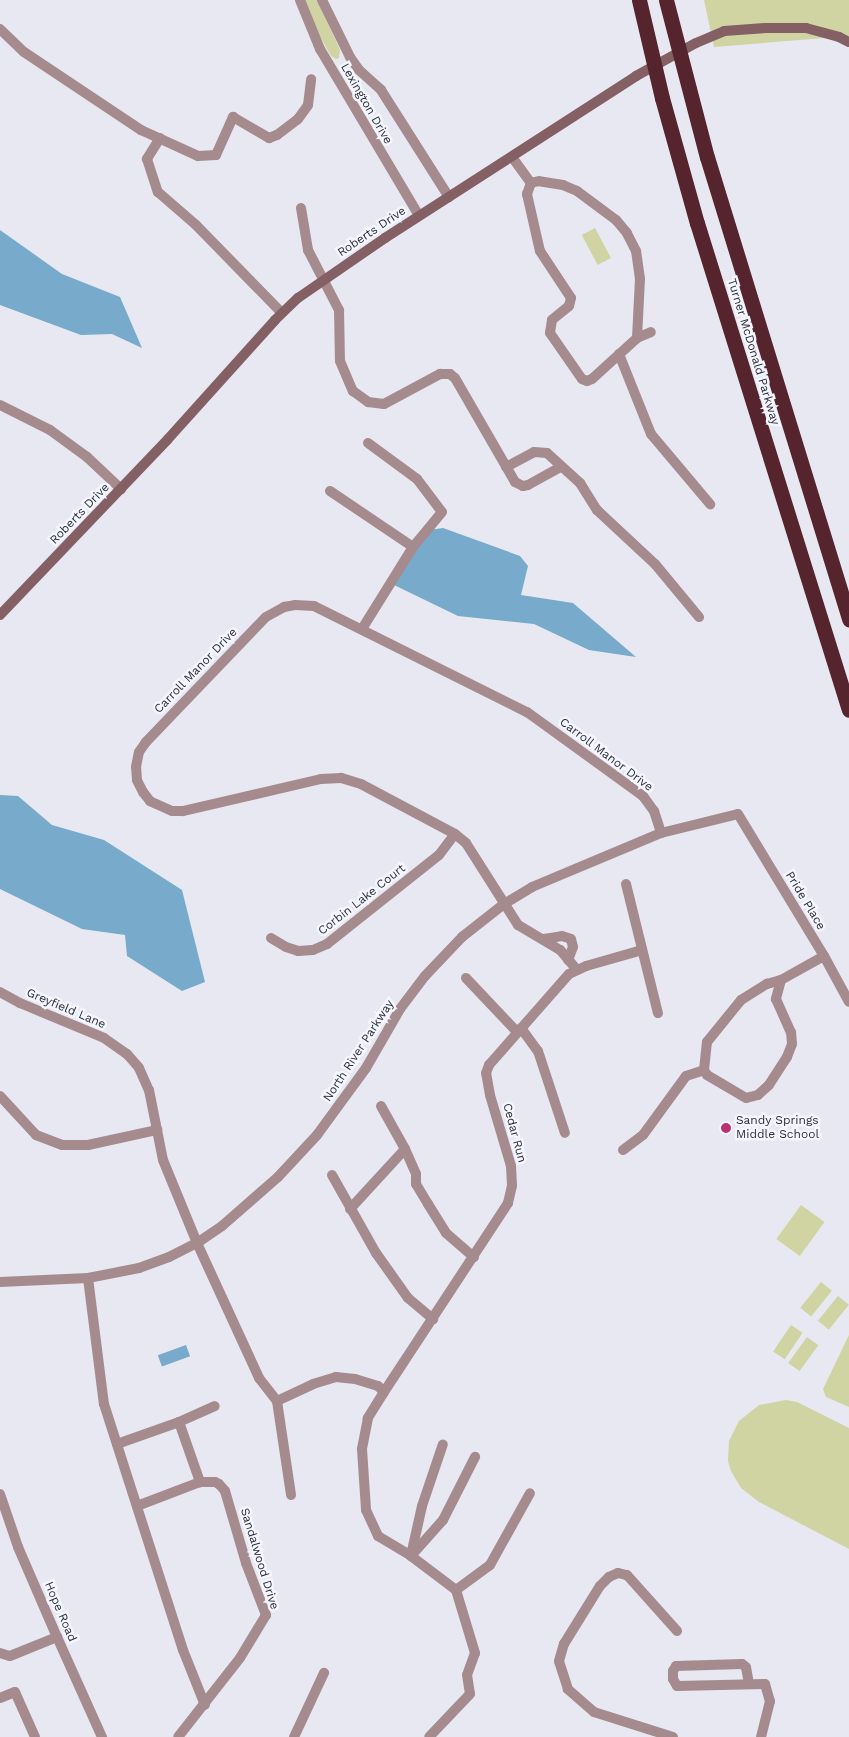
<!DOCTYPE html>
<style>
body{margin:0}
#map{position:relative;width:849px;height:1737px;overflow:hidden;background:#e7e8f1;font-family:"Work Sans",sans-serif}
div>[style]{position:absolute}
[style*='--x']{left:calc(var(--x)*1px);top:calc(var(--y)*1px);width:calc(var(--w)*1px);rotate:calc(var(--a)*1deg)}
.green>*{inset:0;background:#d0d4a2;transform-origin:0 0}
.water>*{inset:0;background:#77aacb;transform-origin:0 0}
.street>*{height:10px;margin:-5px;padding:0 5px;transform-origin:5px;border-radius:5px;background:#a68b8e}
.secondary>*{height:10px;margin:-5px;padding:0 5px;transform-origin:5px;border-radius:5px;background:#845f64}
.highway>*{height:15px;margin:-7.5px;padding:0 7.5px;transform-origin:7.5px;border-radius:7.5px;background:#55242d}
.dots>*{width:14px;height:14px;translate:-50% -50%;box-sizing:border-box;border:2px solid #f4f6ff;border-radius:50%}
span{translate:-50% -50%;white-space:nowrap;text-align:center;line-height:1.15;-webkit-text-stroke:5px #f4f6ff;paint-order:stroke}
.street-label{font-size:12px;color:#2f3034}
.poi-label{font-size:12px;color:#2f3034}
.left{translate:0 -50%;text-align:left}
</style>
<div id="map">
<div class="green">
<i style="clip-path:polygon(304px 0,317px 0,340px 50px,339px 58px,336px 59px,331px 56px,316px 29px)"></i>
<i style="clip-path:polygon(704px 0,849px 0,849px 36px,714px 47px)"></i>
<i style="left:595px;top:228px;width:34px;height:15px;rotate:62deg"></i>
<i style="left:801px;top:1205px;width:29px;height:42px;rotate:36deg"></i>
<i style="left:821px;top:1282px;width:14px;height:33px;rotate:39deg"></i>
<i style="left:838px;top:1296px;width:14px;height:32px;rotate:39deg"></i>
<i style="left:791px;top:1325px;width:14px;height:32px;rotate:34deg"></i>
<i style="clip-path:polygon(849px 1335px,849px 1407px,826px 1397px,823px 1389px)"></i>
<i style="left:807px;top:1337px;width:14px;height:32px;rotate:36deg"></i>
<i style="clip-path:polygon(786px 1400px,797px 1402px,849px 1428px,849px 1549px,759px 1502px,741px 1488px,731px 1471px,728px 1461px,729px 1441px,739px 1421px,759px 1405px)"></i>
</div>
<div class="water">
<i style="clip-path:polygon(0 230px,62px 274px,120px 297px,142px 348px,112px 334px,81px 335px,0 305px)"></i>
<i style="clip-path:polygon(443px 528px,520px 556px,528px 566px,521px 595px,573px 603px,636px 657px,589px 650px,534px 624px,458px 616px,392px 584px,429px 530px)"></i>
<i style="clip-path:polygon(0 795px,18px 796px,52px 825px,104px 840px,182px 890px,205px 982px,182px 991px,127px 956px,125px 935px,82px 929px,0 889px)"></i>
<i style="left:186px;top:1345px;width:12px;height:30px;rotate:70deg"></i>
</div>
<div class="street">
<i style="--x:300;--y:0;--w:53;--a:67.8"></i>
<i style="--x:320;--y:49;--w:194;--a:59.3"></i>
<i style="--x:322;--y:0;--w:64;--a:63.8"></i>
<i style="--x:350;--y:57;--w:16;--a:55"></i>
<i style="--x:359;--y:70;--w:30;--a:42"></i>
<i style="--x:381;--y:90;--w:127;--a:57.6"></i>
<i style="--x:0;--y:29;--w:33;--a:44"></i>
<i style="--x:24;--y:52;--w:141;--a:33.7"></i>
<i style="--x:141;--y:130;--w:63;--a:24.5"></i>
<i style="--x:198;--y:156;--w:18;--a:-3"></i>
<i style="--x:216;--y:155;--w:42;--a:-65.9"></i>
<i style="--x:233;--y:117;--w:42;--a:30.3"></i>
<i style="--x:269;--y:138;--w:9;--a:-21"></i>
<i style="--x:277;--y:135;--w:26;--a:-37"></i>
<i style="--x:298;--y:119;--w:17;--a:-54"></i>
<i style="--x:308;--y:105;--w:26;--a:-83"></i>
<i style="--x:160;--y:138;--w:25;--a:122"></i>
<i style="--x:147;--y:159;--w:35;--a:72"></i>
<i style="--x:158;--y:192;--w:50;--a:41"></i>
<i style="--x:196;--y:225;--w:123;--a:45.7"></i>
<i style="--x:512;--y:157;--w:32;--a:54"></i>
<i style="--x:301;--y:208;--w:43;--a:80.5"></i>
<i style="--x:308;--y:250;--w:68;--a:62.7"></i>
<i style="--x:339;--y:310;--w:51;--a:88.9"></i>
<i style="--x:340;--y:361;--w:33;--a:67"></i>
<i style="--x:353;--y:391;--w:19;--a:36"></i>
<i style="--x:368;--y:402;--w:16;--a:7"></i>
<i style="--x:384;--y:404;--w:64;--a:-28.2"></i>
<i style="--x:440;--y:374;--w:10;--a:0"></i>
<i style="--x:450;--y:374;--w:6;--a:39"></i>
<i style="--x:455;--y:378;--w:120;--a:60"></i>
<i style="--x:515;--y:482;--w:9;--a:27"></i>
<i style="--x:523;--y:486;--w:5;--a:-11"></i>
<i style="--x:528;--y:485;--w:38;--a:-29"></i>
<i style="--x:637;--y:338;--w:59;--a:-87.1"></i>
<i style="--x:640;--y:279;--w:28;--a:-98"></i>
<i style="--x:636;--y:251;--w:20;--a:-117"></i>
<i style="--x:627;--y:233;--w:17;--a:-130"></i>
<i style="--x:616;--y:220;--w:49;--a:-143.4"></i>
<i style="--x:577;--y:191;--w:15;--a:-157"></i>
<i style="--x:563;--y:185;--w:24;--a:-171"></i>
<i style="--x:539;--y:181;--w:8;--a:166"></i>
<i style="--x:531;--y:183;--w:12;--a:110"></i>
<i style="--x:527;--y:194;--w:58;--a:77.2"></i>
<i style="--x:540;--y:251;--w:56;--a:56.6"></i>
<i style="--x:571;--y:298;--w:8;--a:104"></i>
<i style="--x:569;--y:306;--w:22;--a:141"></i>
<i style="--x:552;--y:320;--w:13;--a:99"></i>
<i style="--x:550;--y:333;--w:56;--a:55.2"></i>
<i style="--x:582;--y:379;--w:5;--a:22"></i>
<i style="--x:587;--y:381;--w:5;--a:-22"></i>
<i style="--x:592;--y:379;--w:61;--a:-42.3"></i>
<i style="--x:637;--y:338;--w:15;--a:-23"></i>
<i style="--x:619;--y:354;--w:86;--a:68.2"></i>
<i style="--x:651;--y:434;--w:92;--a:49.9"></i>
<i style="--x:0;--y:405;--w:56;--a:26.6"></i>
<i style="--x:50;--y:430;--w:46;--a:36.1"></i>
<i style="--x:87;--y:457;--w:47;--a:43.3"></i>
<i style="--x:368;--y:443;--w:61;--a:36.3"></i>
<i style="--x:417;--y:479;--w:41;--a:52.9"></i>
<i style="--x:442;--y:512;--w:45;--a:129.6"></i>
<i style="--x:506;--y:467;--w:32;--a:-28"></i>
<i style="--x:534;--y:452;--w:13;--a:4"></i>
<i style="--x:547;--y:453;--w:45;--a:42.3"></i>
<i style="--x:580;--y:483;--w:32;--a:58"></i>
<i style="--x:597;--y:510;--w:79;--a:43"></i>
<i style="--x:655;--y:564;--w:69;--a:50.3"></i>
<i style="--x:330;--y:491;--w:100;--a:34"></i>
<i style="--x:413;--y:547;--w:97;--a:121.9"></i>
<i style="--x:626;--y:884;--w:133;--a:76.1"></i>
<i style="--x:271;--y:938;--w:17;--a:31"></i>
<i style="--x:286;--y:947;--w:13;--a:18"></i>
<i style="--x:298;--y:951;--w:15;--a:-4"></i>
<i style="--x:313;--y:950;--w:15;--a:-23"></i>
<i style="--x:327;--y:944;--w:143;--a:-38.5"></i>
<i style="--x:439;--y:855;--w:26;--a:-53"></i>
<i style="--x:544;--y:939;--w:18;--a:-9"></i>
<i style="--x:562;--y:936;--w:9;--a:18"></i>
<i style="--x:571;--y:939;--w:8;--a:76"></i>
<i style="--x:573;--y:947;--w:14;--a:111"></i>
<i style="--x:577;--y:970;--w:26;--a:-130"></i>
<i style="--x:560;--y:950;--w:49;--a:-149.2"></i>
<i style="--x:518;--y:925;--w:97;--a:-122.4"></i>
<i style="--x:466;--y:843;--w:14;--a:-141"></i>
<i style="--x:455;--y:834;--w:106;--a:-152"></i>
<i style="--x:361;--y:784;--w:21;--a:-163"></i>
<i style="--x:341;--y:778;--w:20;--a:177"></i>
<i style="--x:321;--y:779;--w:142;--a:166.9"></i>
<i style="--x:183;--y:811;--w:11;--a:180"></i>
<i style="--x:172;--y:811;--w:24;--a:-156"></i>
<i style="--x:150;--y:801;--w:11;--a:-128"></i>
<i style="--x:143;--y:792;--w:13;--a:-117"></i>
<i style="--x:137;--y:780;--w:13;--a:-94"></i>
<i style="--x:136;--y:767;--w:15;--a:-79"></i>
<i style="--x:139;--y:752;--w:12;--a:-55"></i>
<i style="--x:146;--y:742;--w:173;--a:-46.2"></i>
<i style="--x:266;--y:617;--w:21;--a:-29"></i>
<i style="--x:284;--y:607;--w:11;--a:-10"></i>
<i style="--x:295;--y:605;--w:19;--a:3"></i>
<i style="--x:314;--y:606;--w:238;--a:26.5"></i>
<i style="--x:527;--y:712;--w:143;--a:35.9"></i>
<i style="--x:643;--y:796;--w:19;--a:54"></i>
<i style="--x:654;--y:811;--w:23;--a:72"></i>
<i style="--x:466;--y:978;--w:74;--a:46.6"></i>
<i style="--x:781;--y:980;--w:20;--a:105"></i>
<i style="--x:776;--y:999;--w:36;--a:66"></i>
<i style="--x:791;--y:1032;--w:12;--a:85"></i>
<i style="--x:792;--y:1044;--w:14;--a:111"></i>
<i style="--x:787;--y:1057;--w:33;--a:123"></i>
<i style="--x:769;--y:1085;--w:15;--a:138"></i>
<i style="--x:758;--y:1095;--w:12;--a:166"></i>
<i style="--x:746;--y:1098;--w:45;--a:-149.5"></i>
<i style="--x:707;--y:1075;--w:6;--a:-121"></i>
<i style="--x:704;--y:1070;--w:28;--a:-84"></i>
<i style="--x:707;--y:1042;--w:54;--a:-51"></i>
<i style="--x:741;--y:1000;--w:31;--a:-32"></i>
<i style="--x:767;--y:984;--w:15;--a:-16"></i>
<i style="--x:781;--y:980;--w:49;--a:-29.2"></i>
<i style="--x:0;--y:992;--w:23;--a:29"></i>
<i style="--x:20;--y:1003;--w:91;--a:22.6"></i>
<i style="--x:104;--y:1038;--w:28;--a:35"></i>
<i style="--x:127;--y:1054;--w:18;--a:49"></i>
<i style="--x:139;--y:1068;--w:24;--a:66"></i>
<i style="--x:149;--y:1090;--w:71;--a:78.7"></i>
<i style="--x:163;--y:1160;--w:90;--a:67.7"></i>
<i style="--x:197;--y:1243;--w:149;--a:65.3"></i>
<i style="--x:259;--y:1378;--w:29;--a:52"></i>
<i style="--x:277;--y:1401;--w:95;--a:81.5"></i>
<i style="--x:521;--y:1028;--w:29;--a:54"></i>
<i style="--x:538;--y:1051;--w:86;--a:71.8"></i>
<i style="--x:0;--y:1096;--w:53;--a:47.3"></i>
<i style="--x:36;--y:1135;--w:28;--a:21"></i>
<i style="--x:62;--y:1145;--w:26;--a:0"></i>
<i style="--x:88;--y:1145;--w:71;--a:-12.3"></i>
<i style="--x:381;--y:1106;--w:49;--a:60.8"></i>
<i style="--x:405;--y:1149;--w:27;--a:66"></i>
<i style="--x:416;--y:1174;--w:10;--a:90"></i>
<i style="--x:416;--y:1184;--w:23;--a:59"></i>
<i style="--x:428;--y:1204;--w:34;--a:58"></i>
<i style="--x:446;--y:1233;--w:37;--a:41"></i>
<i style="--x:623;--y:1150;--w:25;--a:-37"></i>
<i style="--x:643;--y:1135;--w:73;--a:-53.9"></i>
<i style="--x:686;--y:1076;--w:19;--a:-18"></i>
<i style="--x:332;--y:1175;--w:90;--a:60.6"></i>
<i style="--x:376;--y:1253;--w:55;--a:54.6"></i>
<i style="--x:408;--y:1298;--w:33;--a:40"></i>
<i style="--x:350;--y:1209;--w:81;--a:-47.5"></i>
<i style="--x:88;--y:1278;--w:127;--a:82.8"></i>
<i style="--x:104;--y:1404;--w:258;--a:72.2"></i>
<i style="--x:183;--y:1650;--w:59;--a:68.2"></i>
<i style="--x:0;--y:1282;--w:88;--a:-2.6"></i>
<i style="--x:88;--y:1278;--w:52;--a:-11.1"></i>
<i style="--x:139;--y:1268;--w:32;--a:-20"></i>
<i style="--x:169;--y:1257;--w:31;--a:-27"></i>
<i style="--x:197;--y:1243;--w:30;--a:-34"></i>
<i style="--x:222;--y:1226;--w:74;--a:-41.2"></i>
<i style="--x:278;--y:1177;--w:57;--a:-47.1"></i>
<i style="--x:317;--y:1135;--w:83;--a:-53.8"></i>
<i style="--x:366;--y:1068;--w:68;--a:-60"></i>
<i style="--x:400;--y:1009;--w:41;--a:-52.9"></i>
<i style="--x:425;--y:976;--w:54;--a:-46.5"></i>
<i style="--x:462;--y:937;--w:53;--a:-38.2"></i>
<i style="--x:504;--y:904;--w:33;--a:-31"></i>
<i style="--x:532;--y:887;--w:140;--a:-22.7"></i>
<i style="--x:661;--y:833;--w:79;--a:-13.9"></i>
<i style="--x:738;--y:814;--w:166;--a:58.8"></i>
<i style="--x:824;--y:956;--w:52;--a:61.5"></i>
<i style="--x:384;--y:1392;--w:226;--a:-56.7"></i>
<i style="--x:508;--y:1203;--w:18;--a:-77"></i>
<i style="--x:512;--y:1185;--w:19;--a:-93"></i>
<i style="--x:511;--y:1166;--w:74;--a:-106.5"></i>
<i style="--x:490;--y:1095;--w:22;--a:-100"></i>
<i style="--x:486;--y:1073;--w:9;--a:-69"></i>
<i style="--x:489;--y:1065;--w:121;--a:-48.7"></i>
<i style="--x:569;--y:974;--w:19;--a:-25"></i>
<i style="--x:586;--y:966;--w:58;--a:-15.9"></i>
<i style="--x:277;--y:1401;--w:40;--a:-25"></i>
<i style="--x:313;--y:1384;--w:24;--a:-17"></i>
<i style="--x:336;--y:1377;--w:19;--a:6"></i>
<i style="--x:355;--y:1379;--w:24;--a:17"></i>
<i style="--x:378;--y:1386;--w:8;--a:45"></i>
<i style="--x:384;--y:1392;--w:31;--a:122"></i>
<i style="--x:368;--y:1418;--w:32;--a:101"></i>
<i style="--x:362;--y:1449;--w:61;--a:86.2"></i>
<i style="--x:366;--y:1510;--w:29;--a:65"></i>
<i style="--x:378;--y:1536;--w:39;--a:31"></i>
<i style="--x:411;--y:1556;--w:56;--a:37.1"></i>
<i style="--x:456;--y:1590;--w:66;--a:73.2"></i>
<i style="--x:475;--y:1653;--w:23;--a:110"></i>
<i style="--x:467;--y:1675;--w:19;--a:81"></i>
<i style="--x:470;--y:1694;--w:59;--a:133.6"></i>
<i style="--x:179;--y:1422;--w:64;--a:70.7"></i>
<i style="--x:117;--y:1444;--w:66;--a:-19.5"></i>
<i style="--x:179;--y:1422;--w:39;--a:-24"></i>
<i style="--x:0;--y:1494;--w:56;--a:71.2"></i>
<i style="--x:18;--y:1547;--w:98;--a:66.6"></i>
<i style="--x:57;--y:1637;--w:110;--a:65.8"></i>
<i style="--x:137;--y:1506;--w:67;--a:-20.9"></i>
<i style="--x:200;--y:1482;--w:15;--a:0"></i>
<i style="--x:215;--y:1482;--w:4;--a:27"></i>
<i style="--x:219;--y:1484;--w:9;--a:49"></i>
<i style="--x:225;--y:1491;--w:75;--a:73.7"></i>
<i style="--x:246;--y:1563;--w:56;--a:69"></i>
<i style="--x:266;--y:1615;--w:50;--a:121.2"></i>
<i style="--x:240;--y:1658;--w:100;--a:128.1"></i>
<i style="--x:411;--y:1555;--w:50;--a:-77.3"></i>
<i style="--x:422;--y:1506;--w:65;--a:-71.3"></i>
<i style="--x:411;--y:1556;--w:48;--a:-48.4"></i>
<i style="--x:443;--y:1520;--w:71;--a:-63.1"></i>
<i style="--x:456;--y:1590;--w:42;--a:-36.3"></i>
<i style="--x:490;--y:1565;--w:82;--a:-60.9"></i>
<i style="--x:0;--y:1653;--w:10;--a:17"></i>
<i style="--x:10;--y:1656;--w:51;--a:-22"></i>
<i style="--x:749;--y:1684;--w:17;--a:-100"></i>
<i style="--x:746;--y:1667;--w:5;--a:-143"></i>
<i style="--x:742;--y:1664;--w:66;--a:178.3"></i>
<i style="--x:676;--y:1666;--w:6;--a:121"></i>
<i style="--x:673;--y:1671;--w:8;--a:90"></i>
<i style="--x:673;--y:1679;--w:8;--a:60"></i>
<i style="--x:677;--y:1686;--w:88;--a:-1.3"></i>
<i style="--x:765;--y:1684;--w:18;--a:74"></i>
<i style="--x:770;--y:1701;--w:37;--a:104"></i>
<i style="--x:0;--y:1698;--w:16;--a:-22"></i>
<i style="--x:15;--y:1692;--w:49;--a:66"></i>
<i style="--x:294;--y:1737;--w:71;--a:-64.9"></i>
<i style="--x:673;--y:1737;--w:83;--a:-162.4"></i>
<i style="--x:594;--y:1712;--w:35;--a:-139"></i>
<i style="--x:568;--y:1689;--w:29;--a:-108"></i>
<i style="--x:559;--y:1661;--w:18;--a:-74"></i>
<i style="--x:564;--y:1644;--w:68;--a:-58.2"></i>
<i style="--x:600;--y:1586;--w:13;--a:-45"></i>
<i style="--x:609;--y:1577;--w:10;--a:-24"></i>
<i style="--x:618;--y:1573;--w:9;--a:13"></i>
<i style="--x:627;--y:1575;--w:75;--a:48.2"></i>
</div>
<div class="secondary">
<i style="--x:0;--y:615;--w:243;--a:-46.3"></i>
<i style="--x:168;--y:439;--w:160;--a:-48"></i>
<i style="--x:275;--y:320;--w:32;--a:-44"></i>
<i style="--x:298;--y:298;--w:106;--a:-34.6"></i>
<i style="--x:385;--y:238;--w:299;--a:-32.8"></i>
<i style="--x:636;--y:76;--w:68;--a:-28.8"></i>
<i style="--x:696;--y:43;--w:30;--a:-23"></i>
<i style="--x:724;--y:31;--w:42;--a:-4.1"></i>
<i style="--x:766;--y:28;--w:40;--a:0"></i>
<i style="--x:806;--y:28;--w:34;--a:15"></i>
<i style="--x:839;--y:37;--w:11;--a:27"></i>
</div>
<div class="highway">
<i style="--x:639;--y:0;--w:101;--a:76.8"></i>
<i style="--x:662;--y:98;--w:130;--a:74.4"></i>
<i style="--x:697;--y:223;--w:510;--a:72.67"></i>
<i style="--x:666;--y:0;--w:162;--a:75.4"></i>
<i style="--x:707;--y:157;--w:484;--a:72.9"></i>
</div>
<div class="dots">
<i style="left:726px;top:1128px;background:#ba3272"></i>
</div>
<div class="street-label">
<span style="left:366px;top:104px;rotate:60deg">Lexington Drive</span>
<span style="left:372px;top:232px;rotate:-34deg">Roberts Drive</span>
<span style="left:753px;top:352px;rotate:73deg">Turner McDonald Parkway</span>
<span style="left:80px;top:514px;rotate:-46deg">Roberts Drive</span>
<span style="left:196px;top:671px;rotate:-46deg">Carroll Manor Drive</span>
<span style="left:606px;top:755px;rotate:37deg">Carroll Manor Drive</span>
<span style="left:362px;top:900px;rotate:-38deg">Corbin Lake Court</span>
<span style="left:805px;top:901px;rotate:59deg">Pride Place</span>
<span style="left:66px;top:1009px;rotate:23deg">Greyfield Lane</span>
<span style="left:359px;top:1051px;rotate:-57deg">North River Parkway</span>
<span style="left:514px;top:1133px;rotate:75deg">Cedar Run</span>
<span style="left:259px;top:1559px;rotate:73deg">Sandalwood Drive</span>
<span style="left:60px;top:1612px;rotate:67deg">Hope Road</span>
</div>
<div class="poi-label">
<span class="left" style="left:736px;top:1128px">Sandy Springs<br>Middle School</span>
</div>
</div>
